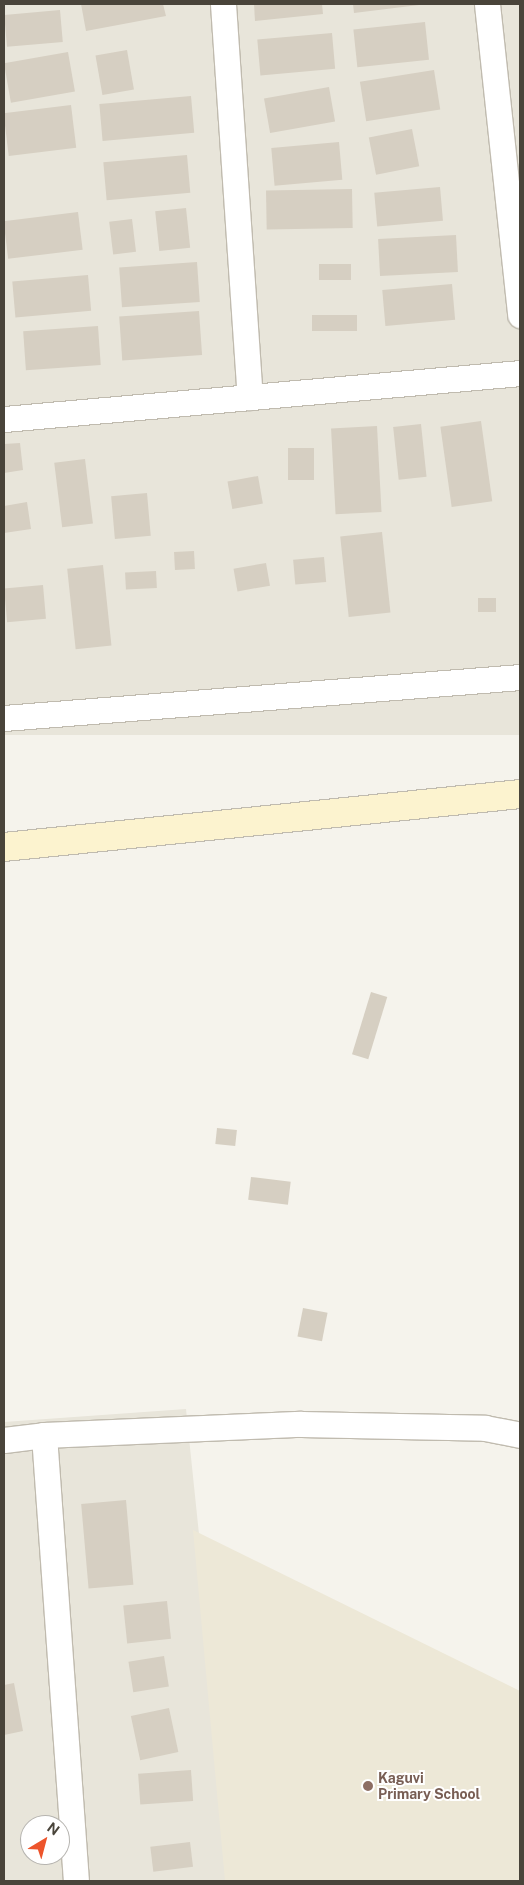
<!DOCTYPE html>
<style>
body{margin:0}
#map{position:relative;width:524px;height:1885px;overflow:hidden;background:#f5f3ec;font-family:"Public Sans",sans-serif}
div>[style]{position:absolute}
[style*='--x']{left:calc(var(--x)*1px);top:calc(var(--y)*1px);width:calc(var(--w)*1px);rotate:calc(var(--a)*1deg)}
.residential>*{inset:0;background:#e8e5da;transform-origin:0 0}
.education>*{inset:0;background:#ede8d7}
.building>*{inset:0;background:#d6cfc2;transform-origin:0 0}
.roads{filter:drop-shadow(1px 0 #c0bbaf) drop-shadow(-1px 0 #c0bbaf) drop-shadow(0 1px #c0bbaf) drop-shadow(0 -1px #c0bbaf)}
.street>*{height:25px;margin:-12.5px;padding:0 12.5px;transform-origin:12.5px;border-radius:12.5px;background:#fff}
.secondary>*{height:28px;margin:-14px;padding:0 14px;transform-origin:14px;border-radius:14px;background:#fcf3cf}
.dots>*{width:14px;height:14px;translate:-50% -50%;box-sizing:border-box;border:2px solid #fff;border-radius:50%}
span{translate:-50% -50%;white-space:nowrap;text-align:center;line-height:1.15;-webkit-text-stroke:4px #fff;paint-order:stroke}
.education-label{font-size:14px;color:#785e54;font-weight:700}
.left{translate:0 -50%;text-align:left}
.frame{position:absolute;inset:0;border:5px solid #49443a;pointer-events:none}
.north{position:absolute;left:20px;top:1815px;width:50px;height:50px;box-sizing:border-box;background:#fff;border:1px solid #b6b4b0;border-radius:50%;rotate:37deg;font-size:14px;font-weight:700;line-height:20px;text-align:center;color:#49443a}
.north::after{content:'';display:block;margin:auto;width:18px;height:22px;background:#ed542b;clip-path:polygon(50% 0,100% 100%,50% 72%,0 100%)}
</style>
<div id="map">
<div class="residential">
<i style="left:4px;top:4px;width:516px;height:731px"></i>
<i style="clip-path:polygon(evenodd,186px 1409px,235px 1881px,4px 1881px,4px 1422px,186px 1409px,30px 1825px,60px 1825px,60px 1855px,30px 1855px,30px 1825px)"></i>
</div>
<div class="education">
<i style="clip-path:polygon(193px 1530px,520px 1691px,520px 1881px,225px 1881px)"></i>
</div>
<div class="building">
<i style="clip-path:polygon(81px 4px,163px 4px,166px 16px,86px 31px)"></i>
<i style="clip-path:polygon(254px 4px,322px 4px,323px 14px,255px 21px)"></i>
<i style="clip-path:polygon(353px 4px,418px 4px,419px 5px,354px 13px)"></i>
<i style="left:60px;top:10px;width:32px;height:56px;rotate:85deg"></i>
<i style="left:425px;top:22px;width:38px;height:72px;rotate:84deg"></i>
<i style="left:332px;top:33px;width:36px;height:75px;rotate:85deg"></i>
<i style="left:127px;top:50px;width:40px;height:32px;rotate:80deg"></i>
<i style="left:68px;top:52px;width:40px;height:65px;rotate:80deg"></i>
<i style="left:434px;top:70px;width:40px;height:75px;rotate:81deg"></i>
<i style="left:329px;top:87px;width:35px;height:66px;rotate:80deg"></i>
<i style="left:191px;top:96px;width:37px;height:92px;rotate:85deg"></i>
<i style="left:71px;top:105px;width:43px;height:68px;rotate:83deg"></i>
<i style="left:412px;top:129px;width:38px;height:44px;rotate:79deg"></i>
<i style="left:339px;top:142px;width:38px;height:68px;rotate:85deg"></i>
<i style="left:187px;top:155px;width:38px;height:84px;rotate:85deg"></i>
<i style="left:440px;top:187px;width:34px;height:66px;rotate:85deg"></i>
<i style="left:352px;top:189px;width:39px;height:86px;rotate:89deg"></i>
<i style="left:186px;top:208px;width:40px;height:31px;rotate:84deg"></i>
<i style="left:78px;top:212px;width:38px;height:75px;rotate:83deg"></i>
<i style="left:132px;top:219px;width:33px;height:23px;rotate:83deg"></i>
<i style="left:456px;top:235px;width:37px;height:78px;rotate:87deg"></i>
<i style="left:197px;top:262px;width:40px;height:78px;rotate:86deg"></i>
<i style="left:319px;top:264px;width:32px;height:16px"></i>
<i style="left:88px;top:275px;width:36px;height:76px;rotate:85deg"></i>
<i style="left:452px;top:284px;width:36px;height:70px;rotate:85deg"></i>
<i style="left:199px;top:311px;width:44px;height:80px;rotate:86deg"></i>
<i style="left:357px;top:315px;width:16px;height:45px;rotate:90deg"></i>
<i style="left:98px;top:326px;width:39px;height:75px;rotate:86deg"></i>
<i style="left:481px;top:421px;width:81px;height:41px;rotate:82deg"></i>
<i style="left:421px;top:424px;width:53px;height:28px;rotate:84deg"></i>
<i style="left:377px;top:426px;width:86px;height:46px;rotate:87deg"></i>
<i style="clip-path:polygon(20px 443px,23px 470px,4px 473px,4px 444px)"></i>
<i style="left:288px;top:448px;width:26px;height:32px"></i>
<i style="left:85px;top:459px;width:65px;height:31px;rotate:83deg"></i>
<i style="left:258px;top:476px;width:28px;height:31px;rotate:80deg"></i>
<i style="left:147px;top:493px;width:43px;height:36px;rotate:85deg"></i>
<i style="clip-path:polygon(27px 502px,31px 529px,4px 533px,4px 506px)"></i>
<i style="left:382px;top:532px;width:81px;height:42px;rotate:84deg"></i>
<i style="left:194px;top:551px;width:18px;height:20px;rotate:87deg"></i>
<i style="left:324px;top:557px;width:25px;height:31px;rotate:85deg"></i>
<i style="left:266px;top:563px;width:23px;height:33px;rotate:80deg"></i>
<i style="left:103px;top:565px;width:81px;height:36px;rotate:84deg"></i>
<i style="left:156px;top:571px;width:17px;height:31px;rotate:87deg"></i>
<i style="left:43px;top:585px;width:34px;height:39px;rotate:85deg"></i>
<i style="left:496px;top:598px;width:14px;height:18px;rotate:90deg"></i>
<i style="left:371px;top:992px;width:17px;height:65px;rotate:17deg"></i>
<i style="left:217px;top:1128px;width:20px;height:16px;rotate:6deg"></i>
<i style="left:251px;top:1177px;width:40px;height:23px;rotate:7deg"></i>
<i style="left:303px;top:1308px;width:25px;height:29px;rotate:11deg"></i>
<i style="left:126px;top:1500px;width:85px;height:45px;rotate:85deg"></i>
<i style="left:167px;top:1601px;width:38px;height:44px;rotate:84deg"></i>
<i style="left:164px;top:1656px;width:31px;height:36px;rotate:81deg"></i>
<i style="clip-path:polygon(14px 1683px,23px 1731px,4px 1735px,4px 1685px)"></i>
<i style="left:169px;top:1708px;width:45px;height:39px;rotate:78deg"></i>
<i style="left:191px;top:1770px;width:31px;height:53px;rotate:86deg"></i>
<i style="left:190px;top:1842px;width:25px;height:40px;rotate:83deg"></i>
</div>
<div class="roads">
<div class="street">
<i style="--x:223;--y:4;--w:394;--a:86.1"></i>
<i style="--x:487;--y:4;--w:313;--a:83.9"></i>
<i style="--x:4;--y:419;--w:518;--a:-5.09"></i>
<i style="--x:4;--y:718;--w:518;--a:-4.54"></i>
<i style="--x:44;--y:1435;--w:257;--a:-2.5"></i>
<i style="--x:301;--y:1424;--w:184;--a:1.2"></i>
<i style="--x:485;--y:1428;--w:36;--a:11"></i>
<i style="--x:4;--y:1440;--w:40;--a:-7.1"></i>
<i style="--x:44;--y:1435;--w:447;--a:85.9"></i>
</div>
<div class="secondary">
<i style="--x:4;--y:847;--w:519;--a:-5.86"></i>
</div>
</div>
<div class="dots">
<i style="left:368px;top:1786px;background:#8d6e63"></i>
</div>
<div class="education-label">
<span class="left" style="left:378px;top:1786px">Kaguvi<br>Primary School</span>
</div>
<div class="frame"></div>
<div class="north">N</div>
</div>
